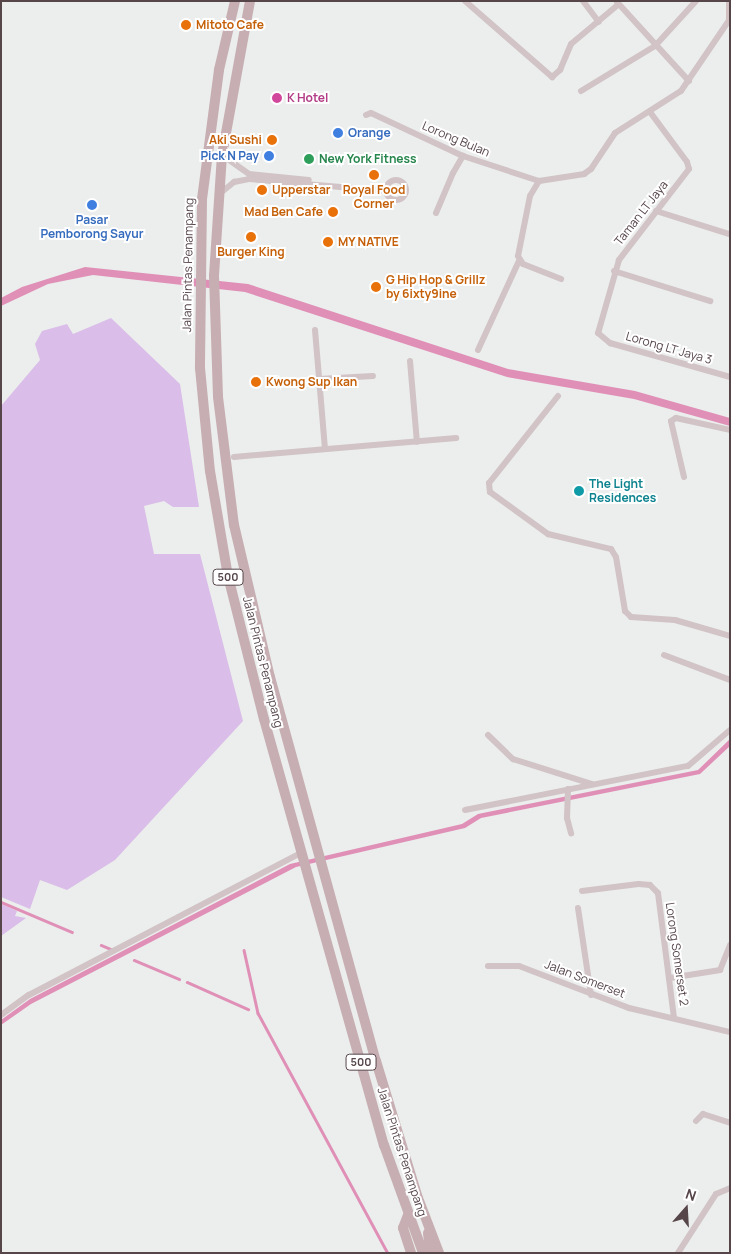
<!DOCTYPE html>
<style>
body{margin:0}
#map{position:relative;width:731px;height:1254px;overflow:hidden;background:#ebeeec;font-family:Manrope,sans-serif}
div>[style]{position:absolute}
[style*='--x']{left:calc(var(--x)*1px);top:calc(var(--y)*1px);width:calc(var(--w)*1px);rotate:calc(var(--a)*1deg)}
.green>*{inset:0;background:#dabde8}
.water>*{inset:0;background:#e08fb7}
.stream>*{height:2.5px;margin:-1.25px;padding:0 1.25px;transform-origin:1.25px;border-radius:1.25px;background:#e08fb7}
.street>*{height:6px;margin:-3px;padding:0 3px;transform-origin:3px;border-radius:3px;background:#d1c3c6}
.street>.ring{margin:-3px;padding:0;box-sizing:content-box;background:none;border:6px solid #d1c3c6;border-radius:50%}
.secondary>*{height:9px;margin:-4.5px;padding:0 4.5px;transform-origin:4.5px;border-radius:4.5px;background:#d2c0c3}
.primary>*{height:10px;margin:-5px;padding:0 5px;transform-origin:5px;border-radius:5px;background:#c7aeb3}
.dots>*{width:14px;height:14px;translate:-50% -50%;box-sizing:border-box;border:2px solid #fff;border-radius:50%}
span{translate:-50% -50%;white-space:nowrap;text-align:center;line-height:1.15;-webkit-text-stroke:4px #fff;paint-order:stroke}
.shield-label span{padding:1px 4px;background:#fff;border:1px solid;border-radius:4px;-webkit-text-stroke-width:0}
.shield-label{font-size:11px;color:#56464a;font-weight:700}
.food-label{font-size:12px;color:#c56008;font-weight:700}
.left{translate:0 -50%;text-align:left}
.right{translate:-100% -50%;text-align:right}
.hotel-label{font-size:12px;color:#b23c85;font-weight:700}
.shop-label{font-size:12px;color:#366cbe;font-weight:700}
.street-label{font-size:12px;color:#56464a}
.leisure-label{font-size:12px;color:#27864d;font-weight:700}
.culture-label{font-size:12px;color:#0d838f;font-weight:700}
.frame{position:absolute;inset:0;border:2px solid #56464a;pointer-events:none}
.north{position:absolute;left:661px;top:1184px;width:50px;height:50px;-webkit-text-stroke:4px #fff;paint-order:stroke;rotate:19deg;font-size:14px;font-weight:700;line-height:20px;text-align:center;color:#56464a}
.north::after{content:'';display:block;margin:auto;width:18px;height:22px;background:#56464a;clip-path:polygon(50% 0,100% 100%,50% 72%,0 100%)}
</style>
<div id="map">
<div class="green">
<i style="clip-path:polygon(111px 318px,180px 384px,199px 507px,173px 507px,164px 501px,144px 506px,154px 554px,200px 554px,243px 721px,115px 860px,67px 890px,40px 880px,30px 909px,1px 897px,1px 406px,40px 360px,35px 344px,42px 331px,67px 324px,73px 334px)"></i>
<i style="clip-path:polygon(1px 904px,17px 911px,15px 916px,26px 918px,1px 936px)"></i>
</div>
<div class="water">
<i style="clip-path:polygon(85px 267px,248px 284px,508px 369px,635px 391px,730px 418px,730px 426px,634px 399px,507px 377px,245px 292px,93px 275px,48px 284px,1px 306px,1px 298px,22px 287px)"></i>
<i style="clip-path:polygon(730px 739px,730px 746px,700px 774px,481px 818px,465px 828px,296px 867px,31px 1004px,1px 1025px,1px 1020px,30px 999px,290px 864px,462px 824px,478px 814px,698px 770px)"></i>
</div>
<div class="stream">
<i style="--x:1;--y:902;--w:77;--a:22.9"></i>
<i style="--x:101;--y:945;--w:11;--a:22"></i>
<i style="--x:244;--y:950;--w:65;--a:77.5"></i>
<i style="--x:258;--y:1013;--w:273;--a:61.6"></i>
<i style="--x:134;--y:960;--w:49;--a:22.9"></i>
<i style="--x:187;--y:982;--w:67;--a:23.9"></i>
</div>
<div class="street">
<i style="--x:465;--y:1;--w:116;--a:41.1"></i>
<i style="--x:552;--y:77;--w:11;--a:-41"></i>
<i style="--x:560;--y:70;--w:28;--a:-67"></i>
<i style="--x:571;--y:44;--w:62;--a:-39.8"></i>
<i style="--x:583;--y:1;--w:26;--a:53"></i>
<i style="--x:617;--y:2;--w:107;--a:47.7"></i>
<i style="--x:581;--y:91;--w:87;--a:-31.3"></i>
<i style="--x:655;--y:46;--w:61;--a:-47.7"></i>
<i style="--x:650;--y:112;--w:62;--a:53.5"></i>
<i style="--x:687;--y:162;--w:7;--a:74"></i>
<i style="--x:689;--y:169;--w:115;--a:127.6"></i>
<i style="--x:619;--y:260;--w:76;--a:106"></i>
<i style="--x:598;--y:333;--w:16;--a:40"></i>
<i style="--x:610;--y:343;--w:125;--a:15.8"></i>
<i style="--x:366;--y:115;--w:5;--a:-22"></i>
<i style="--x:371;--y:113;--w:102;--a:25.1"></i>
<i style="--x:463;--y:156;--w:80;--a:18.2"></i>
<i style="--x:539;--y:181;--w:46;--a:-8.8"></i>
<i style="--x:584;--y:174;--w:9;--a:-36"></i>
<i style="--x:591;--y:169;--w:43;--a:-56.3"></i>
<i style="--x:615;--y:133;--w:78;--a:-32.5"></i>
<i style="--x:681;--y:91;--w:87;--a:-55.8"></i>
<i style="--x:222;--y:155;--w:33;--a:35"></i>
<i style="--x:249;--y:174;--w:60;--a:5.7"></i>
<i class="ring" style="left:386px;top:180px;width:14px;height:14px"></i>
<i style="--x:539;--y:181;--w:17;--a:121"></i>
<i style="--x:530;--y:196;--w:61;--a:101.3"></i>
<i style="--x:518;--y:256;--w:9;--a:58"></i>
<i style="--x:523;--y:264;--w:41;--a:21.5"></i>
<i style="--x:218;--y:195;--w:21;--a:-39"></i>
<i style="--x:234;--y:182;--w:15;--a:-11"></i>
<i style="--x:249;--y:179;--w:138;--a:5"></i>
<i style="--x:656;--y:211;--w:77;--a:17.5"></i>
<i style="--x:436;--y:213;--w:43;--a:-67"></i>
<i style="--x:453;--y:173;--w:20;--a:-60"></i>
<i style="--x:614;--y:271;--w:101;--a:17.4"></i>
<i style="--x:315;--y:330;--w:119;--a:85.2"></i>
<i style="--x:478;--y:350;--w:98;--a:-65.3"></i>
<i style="--x:410;--y:361;--w:81;--a:85.1"></i>
<i style="--x:319;--y:379;--w:54;--a:-3.2"></i>
<i style="--x:558;--y:396;--w:111;--a:128.4"></i>
<i style="--x:489;--y:483;--w:9;--a:84"></i>
<i style="--x:490;--y:492;--w:72;--a:35.9"></i>
<i style="--x:548;--y:534;--w:65;--a:13.4"></i>
<i style="--x:611;--y:549;--w:9;--a:58"></i>
<i style="--x:616;--y:557;--w:55;--a:80.5"></i>
<i style="--x:625;--y:611;--w:8;--a:45"></i>
<i style="--x:631;--y:617;--w:44;--a:3.9"></i>
<i style="--x:675;--y:620;--w:57;--a:16.2"></i>
<i style="--x:234;--y:457;--w:223;--a:-4.9"></i>
<i style="--x:684;--y:477;--w:57;--a:-103.1"></i>
<i style="--x:671;--y:421;--w:6;--a:-31"></i>
<i style="--x:676;--y:418;--w:55;--a:12.5"></i>
<i style="--x:664;--y:655;--w:71;--a:20.7"></i>
<i style="--x:488;--y:735;--w:35;--a:44"></i>
<i style="--x:513;--y:759;--w:83;--a:17.6"></i>
<i style="--x:568;--y:789;--w:29;--a:92"></i>
<i style="--x:567;--y:818;--w:16;--a:75"></i>
<i style="--x:465;--y:810;--w:227;--a:-11.2"></i>
<i style="--x:688;--y:766;--w:55;--a:-40.6"></i>
<i style="--x:582;--y:891;--w:57;--a:-7"></i>
<i style="--x:639;--y:884;--w:11;--a:5"></i>
<i style="--x:650;--y:885;--w:11;--a:45"></i>
<i style="--x:658;--y:893;--w:126;--a:82.7"></i>
<i style="--x:578;--y:908;--w:88;--a:81.5"></i>
<i style="--x:488;--y:966;--w:31;--a:0"></i>
<i style="--x:519;--y:966;--w:118;--a:20.9"></i>
<i style="--x:629;--y:1008;--w:104;--a:13.4"></i>
<i style="--x:670;--y:978;--w:51;--a:-9.1"></i>
<i style="--x:720;--y:970;--w:27;--a:-68"></i>
<i style="--x:1;--y:1015;--w:34;--a:-36"></i>
<i style="--x:29;--y:995;--w:308;--a:-27.6"></i>
<i style="--x:696;--y:1121;--w:10;--a:-45"></i>
<i style="--x:703;--y:1114;--w:28;--a:18"></i>
<i style="--x:678;--y:1253;--w:70;--a:-57.2"></i>
<i style="--x:716;--y:1194;--w:15;--a:-23"></i>
</div>
<div class="secondary">
<i style="--x:730;--y:3;--w:16;--a:90"></i>
</div>
<div class="primary">
<i style="--x:235;--y:1;--w:71;--a:103.1"></i>
<i style="--x:219;--y:70;--w:130;--a:97.5"></i>
<i style="--x:202;--y:199;--w:169;--a:90.7"></i>
<i style="--x:200;--y:368;--w:103;--a:84.5"></i>
<i style="--x:210;--y:471;--w:107;--a:80.3"></i>
<i style="--x:228;--y:576;--w:147;--a:75.9"></i>
<i style="--x:264;--y:719;--w:443;--a:74.3"></i>
<i style="--x:384;--y:1145;--w:115;--a:70.1"></i>
<i style="--x:250;--y:1;--w:157;--a:100.3"></i>
<i style="--x:222;--y:155;--w:121;--a:93.8"></i>
<i style="--x:214;--y:276;--w:121;--a:88.1"></i>
<i style="--x:218;--y:397;--w:129;--a:82.9"></i>
<i style="--x:234;--y:525;--w:156;--a:76.7"></i>
<i style="--x:270;--y:677;--w:398;--a:74.6"></i>
<i style="--x:376;--y:1061;--w:143;--a:73"></i>
<i style="--x:418;--y:1198;--w:59;--a:69.1"></i>
<i style="--x:408;--y:1215;--w:14;--a:111"></i>
<i style="--x:403;--y:1228;--w:26;--a:72"></i>
<i style="--x:428;--y:1233;--w:20;--a:84"></i>
</div>
<div class="dots">
<i style="left:186px;top:25px;background:#e8710a"></i>
<i style="left:277px;top:98px;background:#d1479c"></i>
<i style="left:338px;top:133px;background:#3f7fe0"></i>
<i style="left:272px;top:140px;background:#e8710a"></i>
<i style="left:269px;top:156px;background:#3f7fe0"></i>
<i style="left:309px;top:159px;background:#2e9e5b"></i>
<i style="left:374px;top:175px;background:#e8710a"></i>
<i style="left:262px;top:190px;background:#e8710a"></i>
<i style="left:92px;top:205px;background:#3f7fe0"></i>
<i style="left:333px;top:212px;background:#e8710a"></i>
<i style="left:251px;top:237px;background:#e8710a"></i>
<i style="left:328px;top:242px;background:#e8710a"></i>
<i style="left:376px;top:287px;background:#e8710a"></i>
<i style="left:256px;top:382px;background:#e8710a"></i>
<i style="left:579px;top:491px;background:#0f9aa8"></i>
</div>
<div class="shield-label">
<span style="left:228px;top:577px">500</span>
<span style="left:361px;top:1062px">500</span>
</div>
<div class="food-label">
<span class="left" style="left:196px;top:25px">Mitoto Cafe</span>
<span class="right" style="left:262px;top:140px">Aki Sushi</span>
<span class="left" style="left:272px;top:190px">Upperstar</span>
<span style="left:374px;top:197px">Royal Food<br>Corner</span>
<span class="right" style="left:323px;top:212px">Mad Ben Cafe</span>
<span class="left" style="left:338px;top:242px">MY NATIVE</span>
<span style="left:251px;top:252px">Burger King</span>
<span class="left" style="left:386px;top:287px">G Hip Hop &amp; Grillz<br>by 6ixty9ine</span>
<span class="left" style="left:266px;top:382px">Kwong Sup Ikan</span>
</div>
<div class="hotel-label">
<span class="left" style="left:287px;top:98px">K Hotel</span>
</div>
<div class="shop-label">
<span class="left" style="left:348px;top:133px">Orange</span>
<span class="right" style="left:259px;top:156px">Pick N Pay</span>
<span style="left:92px;top:227px">Pasar<br>Pemborong Sayur</span>
</div>
<div class="street-label">
<span style="left:456px;top:139px;rotate:23deg">Lorong Bulan</span>
<span style="left:641px;top:213px;rotate:-52deg">Taman LT Jaya</span>
<span style="left:188px;top:265px;rotate:-89deg">Jalan Pintas Penampang</span>
<span style="left:669px;top:348px;rotate:16deg">Lorong LT Jaya 3</span>
<span style="left:263px;top:662px;rotate:76deg">Jalan Pintas Penampang</span>
<span style="left:677px;top:954px;rotate:82deg">Lorong Somerset 2</span>
<span style="left:585px;top:979px;rotate:21deg">Jalan Somerset</span>
<span style="left:402px;top:1152px;rotate:72deg">Jalan Pintas Penampang</span>
</div>
<div class="leisure-label">
<span class="left" style="left:319px;top:159px">New York Fitness</span>
</div>
<div class="culture-label">
<span class="left" style="left:589px;top:491px">The Light<br>Residences</span>
</div>
<div class="frame"></div>
<div class="north">N</div>
</div>
